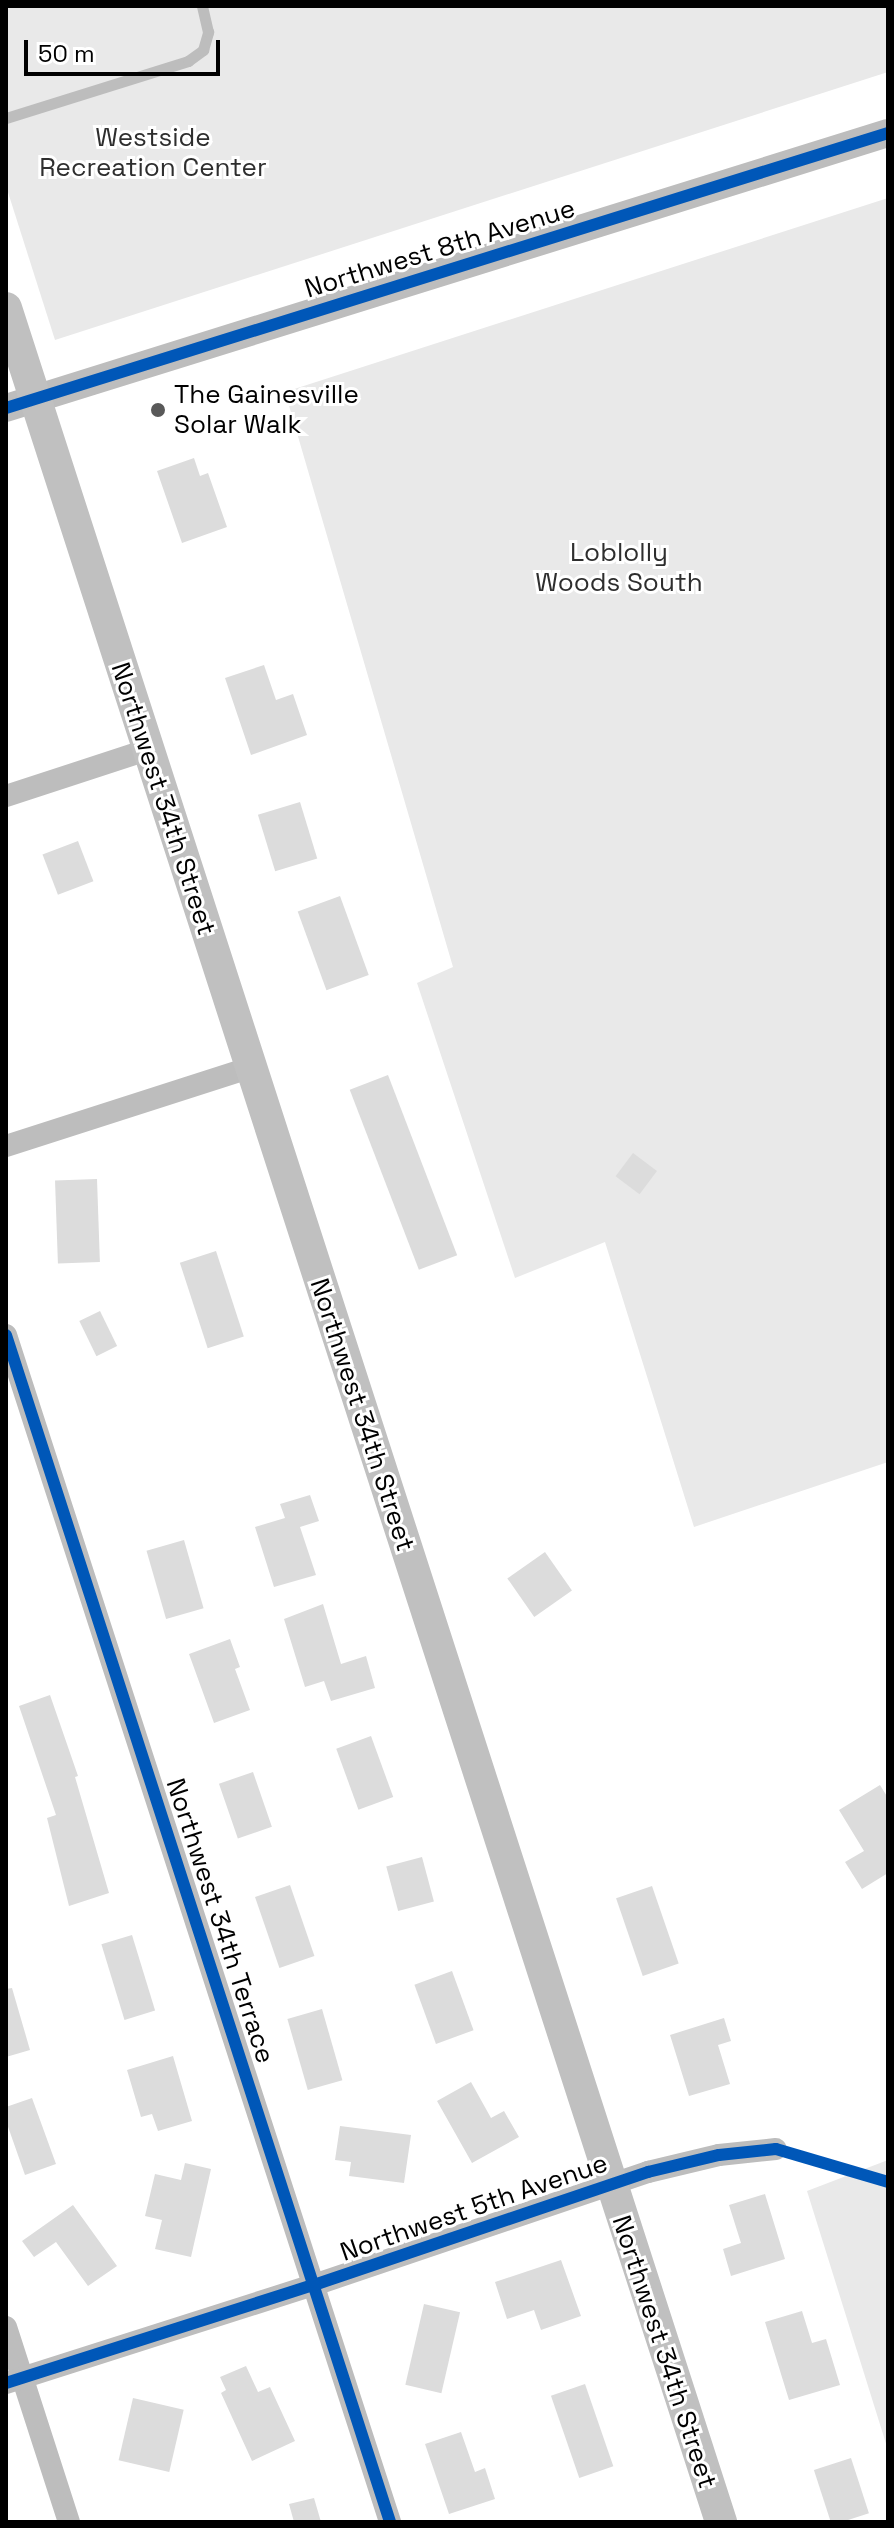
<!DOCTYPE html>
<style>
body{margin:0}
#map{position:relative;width:894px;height:2528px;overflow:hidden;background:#fff;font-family:"Space Grotesk",sans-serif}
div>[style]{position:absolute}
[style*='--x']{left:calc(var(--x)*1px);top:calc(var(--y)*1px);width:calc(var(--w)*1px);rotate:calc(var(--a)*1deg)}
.green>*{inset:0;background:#e9e9e9}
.building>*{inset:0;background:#dcdcdc;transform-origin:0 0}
.service>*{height:11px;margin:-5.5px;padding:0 5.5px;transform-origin:5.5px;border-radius:5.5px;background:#bdbdbd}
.minor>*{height:22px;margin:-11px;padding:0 11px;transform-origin:11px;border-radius:11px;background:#bdbdbd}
.tertiary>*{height:28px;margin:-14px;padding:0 14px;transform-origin:14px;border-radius:14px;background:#bdbdbd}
.secondary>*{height:32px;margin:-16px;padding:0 16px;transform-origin:16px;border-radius:16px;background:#c0c0c0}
.cycleway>*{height:12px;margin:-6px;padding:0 6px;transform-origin:6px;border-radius:6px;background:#0057b8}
.dots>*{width:22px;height:22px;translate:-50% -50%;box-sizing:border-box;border:4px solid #fff;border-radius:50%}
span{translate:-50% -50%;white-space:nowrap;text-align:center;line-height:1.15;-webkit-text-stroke:6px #fff;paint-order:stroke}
.park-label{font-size:26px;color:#2e2e2e}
.street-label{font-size:26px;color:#000}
.poi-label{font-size:26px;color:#000}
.left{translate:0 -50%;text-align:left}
.frame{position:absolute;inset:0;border:8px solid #000;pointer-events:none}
.scale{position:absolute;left:24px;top:40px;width:196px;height:36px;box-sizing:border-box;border:4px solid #000;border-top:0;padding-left:10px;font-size:24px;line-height:28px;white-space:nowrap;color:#000;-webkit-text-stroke:6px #fff;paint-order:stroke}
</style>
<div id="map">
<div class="green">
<i style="clip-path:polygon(6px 6px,888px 6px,888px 72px,55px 340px,6px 186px)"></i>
<i style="clip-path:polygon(888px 198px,888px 1462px,694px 1527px,605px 1242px,515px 1278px,417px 983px,453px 967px,285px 392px)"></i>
<i style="clip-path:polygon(888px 2160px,888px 2450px,807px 2191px)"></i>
</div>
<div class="building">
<i style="clip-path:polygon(194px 458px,200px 476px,208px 473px,227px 527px,182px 543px,157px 471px)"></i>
<i style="clip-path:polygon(264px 665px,276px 700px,293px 694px,307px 735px,251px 755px,225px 678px)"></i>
<i style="left:300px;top:802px;width:59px;height:44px;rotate:73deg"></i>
<i style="left:78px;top:841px;width:43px;height:38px;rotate:69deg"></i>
<i style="left:340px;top:896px;width:84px;height:45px;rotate:70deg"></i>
<i style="left:388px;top:1075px;width:193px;height:41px;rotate:69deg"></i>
<i style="left:633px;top:1153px;width:30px;height:29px;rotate:37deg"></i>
<i style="left:97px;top:1179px;width:83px;height:42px;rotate:88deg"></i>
<i style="left:216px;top:1251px;width:90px;height:38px;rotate:72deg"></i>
<i style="left:100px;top:1311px;width:39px;height:23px;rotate:64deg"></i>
<i style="clip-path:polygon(310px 1495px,319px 1521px,300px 1527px,316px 1575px,274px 1587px,255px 1527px,285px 1518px,280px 1504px)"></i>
<i style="left:184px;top:1540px;width:71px;height:39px;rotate:74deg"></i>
<i style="left:545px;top:1552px;width:47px;height:46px;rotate:55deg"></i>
<i style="clip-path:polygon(323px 1604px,341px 1664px,366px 1656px,375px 1688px,331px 1701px,324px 1681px,305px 1687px,284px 1619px)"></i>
<i style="clip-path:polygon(230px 1639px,240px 1667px,235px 1669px,250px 1710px,214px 1723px,189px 1654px)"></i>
<i style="clip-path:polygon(50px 1695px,78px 1776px,75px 1777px,109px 1893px,69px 1906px,47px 1818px,56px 1815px,19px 1706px)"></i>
<i style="left:371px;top:1736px;width:65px;height:37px;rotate:70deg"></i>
<i style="left:253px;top:1772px;width:58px;height:36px;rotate:71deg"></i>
<i style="clip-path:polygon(880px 1785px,888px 1798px,888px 1873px,862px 1889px,845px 1862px,864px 1851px,839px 1810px)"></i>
<i style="left:422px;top:1857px;width:46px;height:37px;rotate:75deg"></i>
<i style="left:290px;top:1885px;width:75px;height:37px;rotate:71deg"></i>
<i style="left:652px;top:1886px;width:82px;height:38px;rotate:71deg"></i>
<i style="left:132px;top:1935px;width:79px;height:32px;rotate:73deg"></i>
<i style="left:452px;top:1971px;width:63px;height:40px;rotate:70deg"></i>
<i style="clip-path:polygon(12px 1988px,30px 2050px,6px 2057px,6px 1989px)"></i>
<i style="left:322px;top:2009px;width:74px;height:36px;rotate:74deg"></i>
<i style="clip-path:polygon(724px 2018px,731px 2041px,718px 2045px,730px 2084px,689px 2096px,670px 2035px)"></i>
<i style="clip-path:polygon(173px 2056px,192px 2121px,158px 2131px,152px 2114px,141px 2117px,127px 2070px)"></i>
<i style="clip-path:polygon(471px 2082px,491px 2118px,504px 2111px,519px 2137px,472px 2163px,437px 2101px)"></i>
<i style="clip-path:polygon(32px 2098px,56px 2164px,25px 2175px,6px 2121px,6px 2107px)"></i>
<i style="clip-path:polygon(340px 2126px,411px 2135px,404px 2183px,349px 2176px,351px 2162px,335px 2160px)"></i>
<i style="clip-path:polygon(185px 2163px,211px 2169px,191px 2257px,155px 2249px,162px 2220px,145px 2216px,155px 2174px,181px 2180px)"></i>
<i style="clip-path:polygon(765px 2194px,785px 2259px,731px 2276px,723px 2249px,741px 2243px,729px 2205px)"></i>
<i style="clip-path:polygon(73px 2205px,117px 2266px,88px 2286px,56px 2242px,34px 2257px,22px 2241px)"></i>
<i style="clip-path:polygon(561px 2260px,581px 2316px,541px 2330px,534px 2310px,507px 2319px,495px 2282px)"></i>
<i style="left:424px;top:2304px;width:37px;height:83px;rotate:13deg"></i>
<i style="clip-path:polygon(802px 2311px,812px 2343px,826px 2339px,840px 2385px,789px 2400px,765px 2322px)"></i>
<i style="clip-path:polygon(246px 2366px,258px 2392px,270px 2387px,295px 2441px,252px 2461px,221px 2393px,226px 2390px,220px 2377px)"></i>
<i style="left:585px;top:2384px;width:87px;height:36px;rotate:71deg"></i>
<i style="left:133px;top:2398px;width:52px;height:64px;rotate:13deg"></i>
<i style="clip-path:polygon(461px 2432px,475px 2472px,485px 2468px,495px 2499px,449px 2514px,425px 2444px)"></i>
<i style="left:851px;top:2458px;width:58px;height:39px;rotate:72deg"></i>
<i style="clip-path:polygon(314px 2498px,321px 2522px,294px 2522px,289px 2504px)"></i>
</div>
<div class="service">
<i style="--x:6;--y:118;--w:191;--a:-17.4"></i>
<i style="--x:188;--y:61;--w:19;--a:-36"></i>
<i style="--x:203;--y:50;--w:19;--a:-74"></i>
<i style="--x:208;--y:32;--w:27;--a:-103"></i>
</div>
<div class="minor">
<i style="--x:6;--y:796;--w:148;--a:-18.1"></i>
<i style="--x:6;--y:1146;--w:255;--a:-17.8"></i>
<i style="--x:6;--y:1335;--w:1248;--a:72.07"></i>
<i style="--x:6;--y:2327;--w:205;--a:72.1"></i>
<i style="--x:6;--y:2383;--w:323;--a:-17.7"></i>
<i style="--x:314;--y:2285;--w:353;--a:-18.7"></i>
<i style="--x:648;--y:2172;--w:73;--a:-13.5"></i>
<i style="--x:719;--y:2155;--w:57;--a:-6"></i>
</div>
<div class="tertiary">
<i style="--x:6;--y:408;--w:924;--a:-17.32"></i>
</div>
<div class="secondary">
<i style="--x:6;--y:308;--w:2327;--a:72.1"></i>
</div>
<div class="cycleway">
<i style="--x:6;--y:408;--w:924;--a:-17.32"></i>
<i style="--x:6;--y:1335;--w:1248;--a:72.07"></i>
<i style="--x:6;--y:2383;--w:323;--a:-17.7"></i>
<i style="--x:314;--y:2285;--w:353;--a:-18.7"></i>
<i style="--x:648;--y:2172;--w:73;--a:-13.5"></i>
<i style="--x:719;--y:2155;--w:57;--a:-6"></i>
<i style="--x:776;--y:2149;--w:117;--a:16.4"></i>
</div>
<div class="dots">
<i style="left:158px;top:410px;background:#595959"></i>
</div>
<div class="park-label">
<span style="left:153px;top:153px">Westside<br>Recreation Center</span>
<span style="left:619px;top:568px">Loblolly<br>Woods South</span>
</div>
<div class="street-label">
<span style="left:440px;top:249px;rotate:-17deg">Northwest 8th Avenue</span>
<span style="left:163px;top:799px;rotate:72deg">Northwest 34th Street</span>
<span style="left:362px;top:1415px;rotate:72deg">Northwest 34th Street</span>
<span style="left:220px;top:1921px;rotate:72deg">Northwest 34th Terrace</span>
<span style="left:474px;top:2208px;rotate:-19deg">Northwest 5th Avenue</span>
<span style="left:664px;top:2352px;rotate:72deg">Northwest 34th Street</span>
</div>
<div class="poi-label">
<span class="left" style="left:174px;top:410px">The Gainesville<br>Solar Walk</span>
</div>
<div class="frame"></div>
<div class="scale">50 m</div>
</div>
